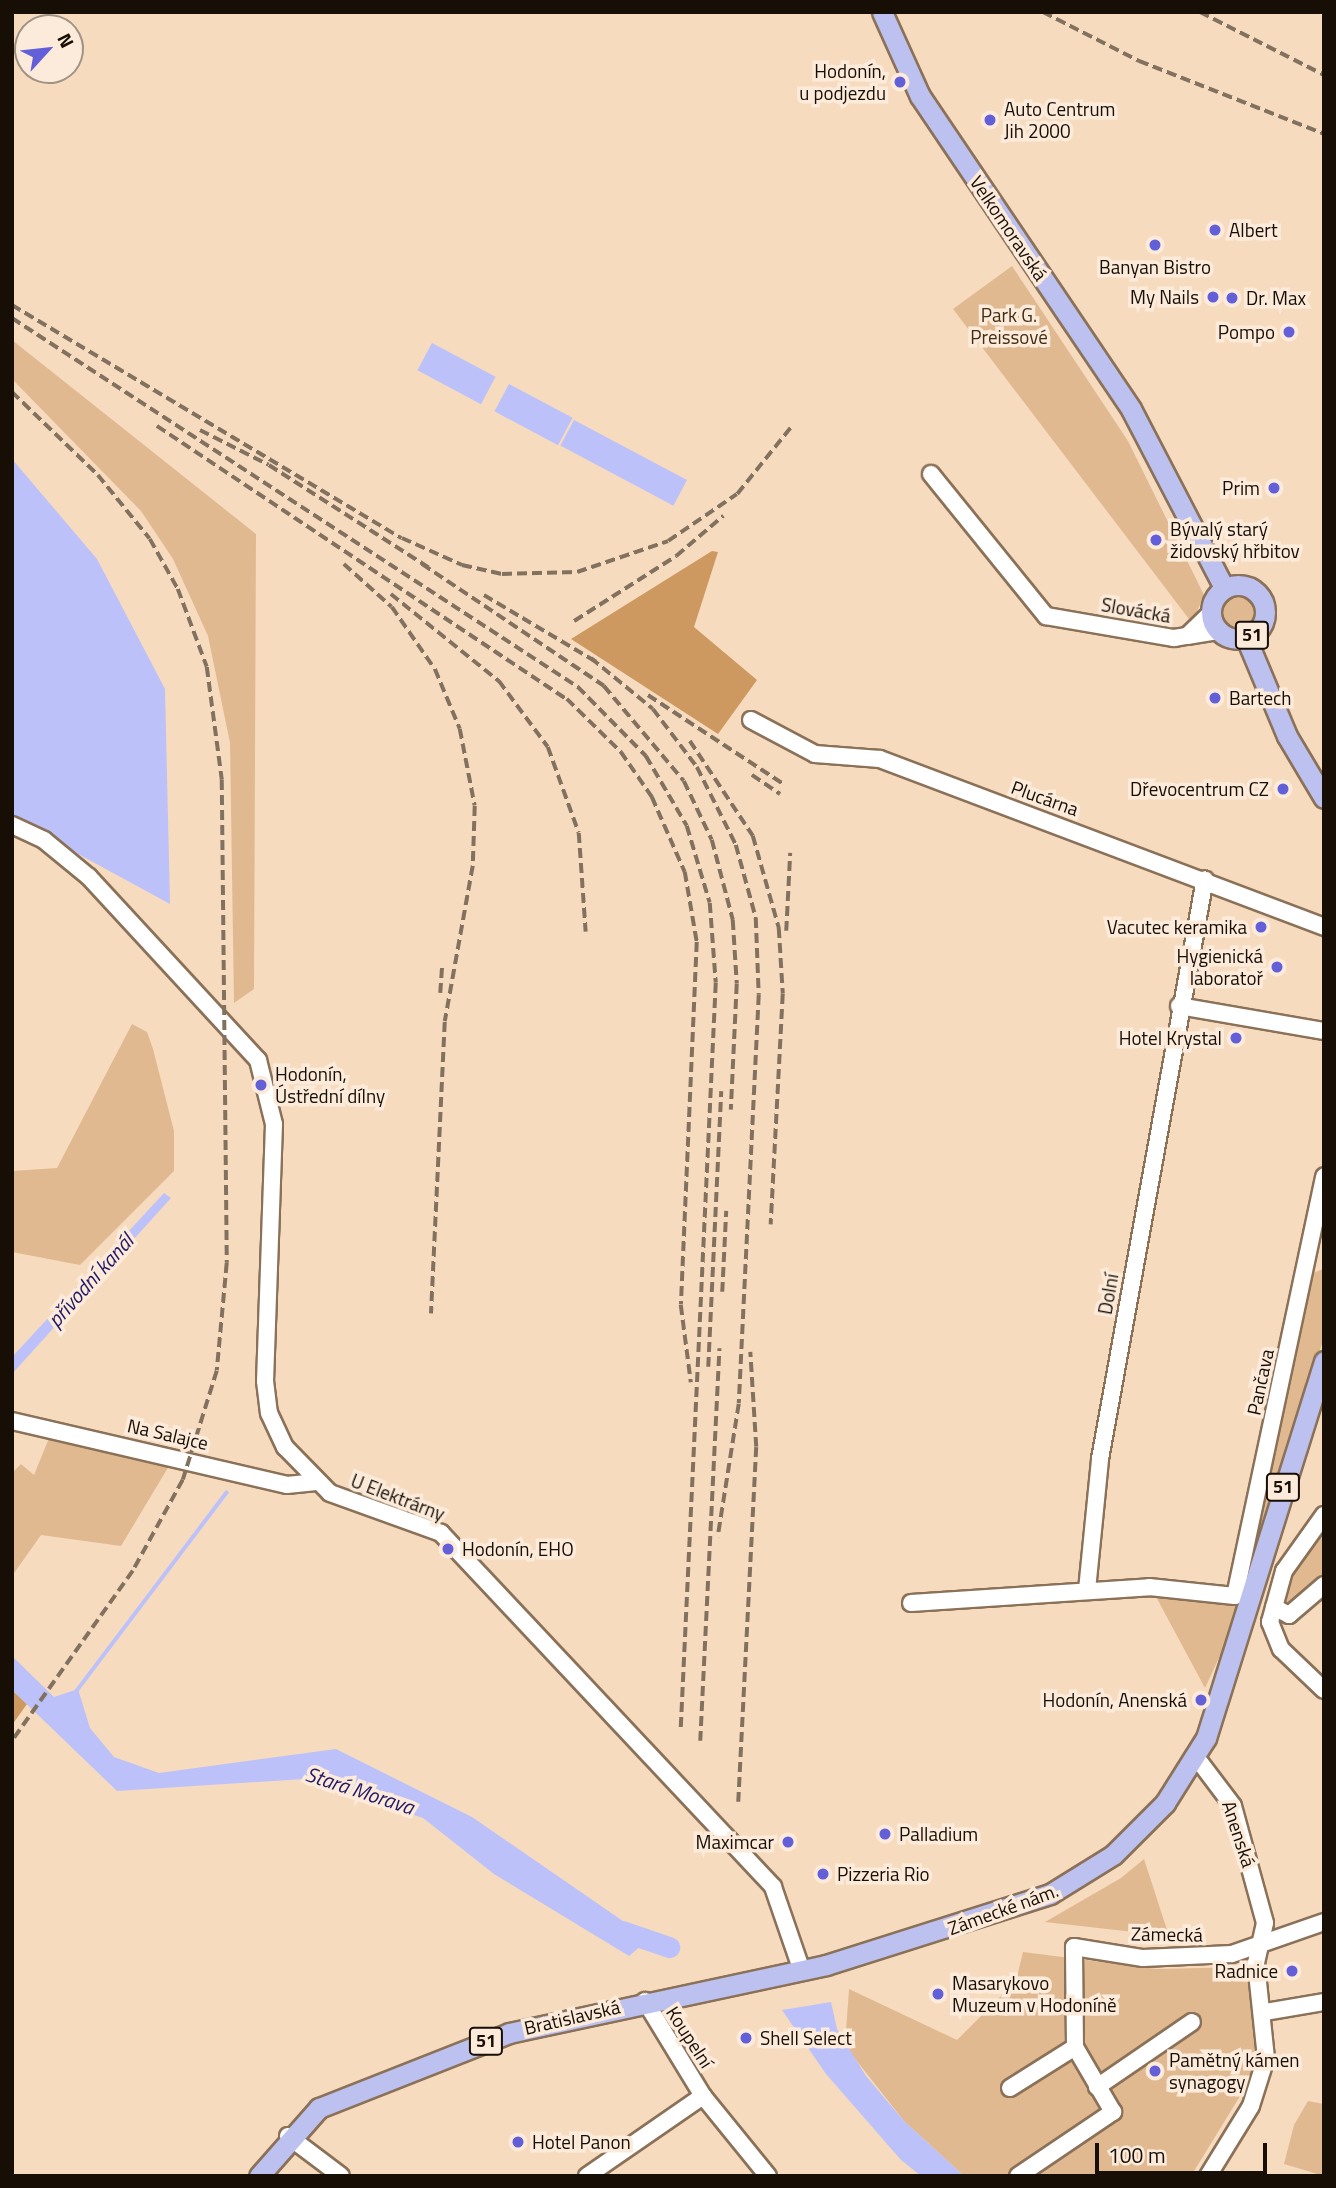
<!DOCTYPE html>
<meta charset="utf-8">
<style>
body{margin:0}
#map{position:relative;width:1336px;height:2188px;overflow:hidden;background:#f7dbbf;font-family:"Titillium Web",sans-serif}
div>[style]{position:absolute}
[style*='--x']{left:calc(var(--x)*1px);top:calc(var(--y)*1px);width:calc(var(--w)*1px);rotate:calc(var(--a)*1deg)}
.green>*{inset:0;background:#e0b991}
.round{border-radius:50%}
.forest>*{inset:0;background:#ce9961}
.water>*{inset:0;background:#bcc2f9;transform-origin:0 0}
.stream>*{height:3.5px;margin:-1.75px;padding:0 1.75px;transform-origin:1.75px;border-radius:1.75px;background:#bcc2f9}
.river>*{height:21px;margin:-10.5px;padding:0 10.5px;transform-origin:10.5px;border-radius:10.5px;background:#bcc2f9}
.roads{filter:drop-shadow(2px 0 #8a7158) drop-shadow(-2px 0 #8a7158) drop-shadow(0 2px #8a7158) drop-shadow(0 -2px #8a7158)}
.minor>*{height:16px;margin:-8px;padding:0 8px;transform-origin:8px;border-radius:8px;background:#fff}
.major>*{height:19px;margin:-9.5px;padding:0 9.5px;transform-origin:9.5px;border-radius:9.5px;background:#bcc1ef}
.major>.ring{margin:-9.5px;padding:0;box-sizing:content-box;background:none;border:19px solid #bcc1ef;border-radius:50%}
.rail>*{height:3.5px;margin-top:-1.75px;transform-origin:0;background:repeating-linear-gradient(90deg,#83715f 0 10px,transparent 0 15px)}
.dots>*{width:19px;height:19px;translate:-50% -50%;box-sizing:border-box;border:4px solid #fcebda;border-radius:50%}
span{translate:-50% -50%;white-space:nowrap;text-align:center;line-height:1.15;-webkit-text-stroke:7px #fcebda;paint-order:stroke}
.shield-label span{padding:2px 5px;background:#fcebda;border:2px solid;border-radius:5px;-webkit-text-stroke-width:0}
.shield-label{font-size:18px;color:#170e05;font-weight:700}
.poi-label{font-size:19px;color:#170e05}
.right{translate:-100% -50%;text-align:right}
.left{translate:0 -50%;text-align:left}
.street-label{font-size:19px;color:#170e05}
.park-label{font-size:19px;color:#432d14}
.water-label{font-size:21px;color:#221965;font-style:italic}
.frame{position:absolute;inset:0;border:14px solid #170e05;pointer-events:none}
.north{position:absolute;left:14px;top:14px;width:70px;height:70px;box-sizing:border-box;background:#fcebda;border:2px solid #a09385;border-radius:50%;rotate:63deg;font-size:19px;font-weight:700;line-height:28px;text-align:center;color:#170e05}
.north::after{content:'';display:block;margin:auto;width:24px;height:32px;background:#625fd8;clip-path:polygon(50% 0,100% 100%,50% 72%,0 100%)}
.scale{position:absolute;left:1095px;top:2143px;width:172px;height:32px;box-sizing:border-box;border:4px solid #170e05;border-top:0;padding-left:9px;font-size:21px;line-height:24px;white-space:nowrap;color:#170e05;-webkit-text-stroke:5px #fcebda;paint-order:stroke}
</style>
<div id="map">
<div class="green">
<i style="clip-path:polygon(1012px 266px,1128px 441px,1204px 595px,1192px 623px,953px 309px)"></i>
<i style="clip-path:polygon(12px 340px,256px 534px,254px 989px,234px 1003px,230px 743px,208px 636px,173px 559px,141px 511px,12px 379px)"></i>
<i class="round" style="left:1217px;top:591px;width:42px;height:42px"></i>
<i style="clip-path:polygon(132px 1024px,147px 1032px,153px 1049px,174px 1131px,174px 1171px,80px 1265px,12px 1252px,12px 1171px,57px 1168px)"></i>
<i style="clip-path:polygon(1324px 1269px,1324px 1337px,1235px 1623px,1205px 1688px,1154px 1593px,1238px 1603px,1310px 1274px)"></i>
<i style="clip-path:polygon(49px 1438px,169px 1466px,121px 1546px,41px 1535px,12px 1576px,12px 1473px,21px 1464px,34px 1475px)"></i>
<i style="clip-path:polygon(1324px 1526px,1324px 1577px,1291px 1609px,1283px 1603px,1288px 1576px)"></i>
<i style="clip-path:polygon(1144px 1859px,1169px 1936px,1045px 1922px,1121px 1878px)"></i>
<i style="clip-path:polygon(1023px 1952px,1157px 1969px,1245px 1967px,1259px 2031px,1253px 2075px,1191px 2176px,964px 2176px,904px 2121px,845px 2046px,849px 1989px,957px 2040px,1016px 1981px)"></i>
<i style="clip-path:polygon(1308px 2101px,1324px 2104px,1324px 2176px,1284px 2164px,1294px 2125px)"></i>
</div>
<div class="forest">
<i style="clip-path:polygon(712px 551px,718px 552px,694px 627px,757px 680px,718px 734px,571px 639px)"></i>
<i style="clip-path:polygon(12px 1690px,27px 1704px,12px 1725px)"></i>
</div>
<div class="water">
<i style="left:432px;top:343px;width:72px;height:31px;rotate:28deg"></i>
<i style="left:509px;top:384px;width:72px;height:31px;rotate:28deg"></i>
<i style="left:574px;top:420px;width:128px;height:29px;rotate:28deg"></i>
<i style="clip-path:polygon(12px 459px,97px 559px,165px 689px,170px 904px,12px 818px)"></i>
<i style="clip-path:polygon(164px 1193px,171px 1198px,12px 1374px,12px 1357px)"></i>
<i style="clip-path:polygon(12px 1656px,54px 1697px,78px 1689px,90px 1728px,114px 1757px,159px 1773px,336px 1749px,472px 1817px,649px 1939px,629px 1956px,494px 1874px,423px 1818px,304px 1779px,117px 1791px,12px 1690px)"></i>
<i style="clip-path:polygon(831px 2002px,837px 2029px,866px 2076px,904px 2121px,964px 2176px,921px 2176px,901px 2160px,826px 2074px,782px 2010px)"></i>
</div>
<div class="stream">
<i style="--x:75;--y:1693;--w:251;--a:-52.9"></i>
</div>
<div class="river">
<i style="--x:622;--y:1931;--w:50;--a:18.8"></i>
</div>
<div class="roads">
<div class="minor">
<i style="--x:931;--y:474;--w:183;--a:51"></i>
<i style="--x:1046;--y:616;--w:130;--a:9.8"></i>
<i style="--x:1174;--y:638;--w:13;--a:-9"></i>
<i style="--x:1187;--y:636;--w:32;--a:-44"></i>
<i style="--x:1187;--y:636;--w:31;--a:-9"></i>
<i style="--x:751;--y:720;--w:72;--a:28"></i>
<i style="--x:815;--y:754;--w:65;--a:4.4"></i>
<i style="--x:880;--y:759;--w:475;--a:20.7"></i>
<i style="--x:12;--y:825;--w:35;--a:25"></i>
<i style="--x:44;--y:840;--w:58;--a:39.4"></i>
<i style="--x:89;--y:877;--w:249;--a:47.3"></i>
<i style="--x:258;--y:1060;--w:66;--a:76"></i>
<i style="--x:274;--y:1124;--w:257;--a:92"></i>
<i style="--x:265;--y:1381;--w:32;--a:83"></i>
<i style="--x:269;--y:1413;--w:38;--a:65"></i>
<i style="--x:285;--y:1447;--w:64;--a:45.6"></i>
<i style="--x:330;--y:1493;--w:118;--a:19.8"></i>
<i style="--x:441;--y:1533;--w:485;--a:46.8"></i>
<i style="--x:773;--y:1887;--w:89;--a:71"></i>
<i style="--x:1179;--y:1006;--w:147;--a:9.8"></i>
<i style="--x:12;--y:1421;--w:282;--a:13.1"></i>
<i style="--x:287;--y:1485;--w:27;--a:-6"></i>
<i style="--x:1324;--y:1515;--w:69;--a:125.5"></i>
<i style="--x:1284;--y:1571;--w:53;--a:105.4"></i>
<i style="--x:1270;--y:1622;--w:29;--a:68"></i>
<i style="--x:1281;--y:1649;--w:59;--a:43.6"></i>
<i style="--x:1087;--y:1590;--w:132;--a:-84.3"></i>
<i style="--x:1100;--y:1459;--w:589;--a:-79.74"></i>
<i style="--x:911;--y:1603;--w:239;--a:-3.8"></i>
<i style="--x:1149;--y:1587;--w:86;--a:6"></i>
<i style="--x:1235;--y:1596;--w:429;--a:-78"></i>
<i style="--x:1274;--y:1607;--w:17;--a:28"></i>
<i style="--x:1289;--y:1615;--w:46;--a:-40.6"></i>
<i style="--x:1196;--y:1757;--w:61;--a:52.9"></i>
<i style="--x:1233;--y:1806;--w:121;--a:74.7"></i>
<i style="--x:1265;--y:1923;--w:41;--a:102.7"></i>
<i style="--x:1256;--y:1963;--w:96;--a:84"></i>
<i style="--x:1266;--y:2058;--w:50;--a:107.4"></i>
<i style="--x:1251;--y:2106;--w:82;--a:121.6"></i>
<i style="--x:645;--y:2001;--w:111;--a:58.6"></i>
<i style="--x:703;--y:2096;--w:103;--a:50.9"></i>
<i style="--x:1265;--y:2012;--w:60;--a:-9.6"></i>
<i style="--x:1097;--y:2087;--w:115;--a:-34.4"></i>
<i style="--x:1010;--y:2088;--w:77;--a:-32.2"></i>
<i style="--x:288;--y:2136;--w:66;--a:37"></i>
<i style="--x:587;--y:2176;--w:141;--a:-34.6"></i>
<i style="--x:1018;--y:2176;--w:115;--a:-34"></i>
<i style="--x:1113;--y:2112;--w:75;--a:-120.3"></i>
<i style="--x:1075;--y:2047;--w:100;--a:-90.6"></i>
<i style="--x:1074;--y:1947;--w:70;--a:9.1"></i>
<i style="--x:1143;--y:1958;--w:89;--a:-2.6"></i>
<i style="--x:1232;--y:1954;--w:97;--a:-19.2"></i>
</div>
<div class="major">
<i style="--x:882;--y:12;--w:92;--a:65.7"></i>
<i style="--x:920;--y:96;--w:377;--a:56"></i>
<i style="--x:1131;--y:409;--w:202;--a:62.5"></i>
<i class="ring" style="left:1211px;top:585px;width:35px;height:35px"></i>
<i style="--x:1246;--y:638;--w:106;--a:67.3"></i>
<i style="--x:1287;--y:736;--w:72;--a:59.2"></i>
<i style="--x:259;--y:2176;--w:91;--a:-48.6"></i>
<i style="--x:319;--y:2108;--w:204;--a:-21.5"></i>
<i style="--x:509;--y:2033;--w:324;--a:-12.1"></i>
<i style="--x:826;--y:1965;--w:235;--a:-17.6"></i>
<i style="--x:1050;--y:1894;--w:74;--a:-31.8"></i>
<i style="--x:1113;--y:1855;--w:74;--a:-45"></i>
<i style="--x:1165;--y:1803;--w:77;--a:-57.8"></i>
<i style="--x:1206;--y:1738;--w:395;--a:-72.6"></i>
</div>
</div>
<div class="rail">
<i style="--x:1043;--y:12;--w:108;--a:27"></i>
<i style="--x:1139;--y:61;--w:199;--a:21.5"></i>
<i style="--x:1200;--y:12;--w:139;--a:26.9"></i>
<i style="--x:12;--y:305;--w:454;--a:30.9"></i>
<i style="--x:402;--y:538;--w:66;--a:24.2"></i>
<i style="--x:462;--y:565;--w:41;--a:12.7"></i>
<i style="--x:502;--y:574;--w:75;--a:-1.5"></i>
<i style="--x:577;--y:572;--w:96;--a:-18.8"></i>
<i style="--x:668;--y:541;--w:83;--a:-34.3"></i>
<i style="--x:737;--y:494;--w:86;--a:-51.1"></i>
<i style="--x:12;--y:318;--w:676;--a:33.1"></i>
<i style="--x:578;--y:687;--w:97;--a:45.4"></i>
<i style="--x:646;--y:756;--w:81;--a:59.6"></i>
<i style="--x:687;--y:826;--w:80;--a:73.4"></i>
<i style="--x:710;--y:903;--w:80;--a:85.7"></i>
<i style="--x:716;--y:983;--w:747;--a:92.69"></i>
<i style="--x:12;--y:392;--w:120;--a:44"></i>
<i style="--x:98;--y:475;--w:82;--a:50.9"></i>
<i style="--x:150;--y:539;--w:57;--a:60.8"></i>
<i style="--x:178;--y:589;--w:83;--a:69.6"></i>
<i style="--x:207;--y:667;--w:114;--a:82.4"></i>
<i style="--x:222;--y:780;--w:483;--a:89.4"></i>
<i style="--x:227;--y:1263;--w:108;--a:95.3"></i>
<i style="--x:217;--y:1371;--w:114;--a:107.3"></i>
<i style="--x:183;--y:1480;--w:104;--a:118.8"></i>
<i style="--x:133;--y:1571;--w:209;--a:125.4"></i>
<i style="--x:157;--y:426;--w:493;--a:33.7"></i>
<i style="--x:567;--y:699;--w:76;--a:44.5"></i>
<i style="--x:621;--y:752;--w:55;--a:55.4"></i>
<i style="--x:652;--y:797;--w:82;--a:66.3"></i>
<i style="--x:685;--y:872;--w:71;--a:80.3"></i>
<i style="--x:697;--y:942;--w:363;--a:92.5"></i>
<i style="--x:681;--y:1305;--w:78;--a:82.6"></i>
<i style="--x:200;--y:430;--w:77;--a:26.9"></i>
<i style="--x:269;--y:465;--w:193;--a:32.7"></i>
<i style="--x:344;--y:564;--w:64;--a:41.9"></i>
<i style="--x:392;--y:607;--w:75;--a:55.3"></i>
<i style="--x:435;--y:669;--w:65;--a:67.4"></i>
<i style="--x:460;--y:729;--w:78;--a:79"></i>
<i style="--x:475;--y:806;--w:60;--a:91.9"></i>
<i style="--x:473;--y:866;--w:158;--a:100.2"></i>
<i style="--x:445;--y:1022;--w:292;--a:92.7"></i>
<i style="--x:422;--y:564;--w:219;--a:33.8"></i>
<i style="--x:604;--y:686;--w:124;--a:49.9"></i>
<i style="--x:684;--y:781;--w:65;--a:64.6"></i>
<i style="--x:712;--y:840;--w:83;--a:75.3"></i>
<i style="--x:733;--y:920;--w:64;--a:86.4"></i>
<i style="--x:737;--y:984;--w:126;--a:92.7"></i>
<i style="--x:391;--y:594;--w:139;--a:38.9"></i>
<i style="--x:499;--y:681;--w:82;--a:53.4"></i>
<i style="--x:548;--y:747;--w:91;--a:70.2"></i>
<i style="--x:579;--y:833;--w:99;--a:86"></i>
<i style="--x:484;--y:595;--w:133;--a:30.8"></i>
<i style="--x:574;--y:621;--w:121;--a:-32.5"></i>
<i style="--x:676;--y:556;--w:62;--a:-40.4"></i>
<i style="--x:591;--y:658;--w:80;--a:39.4"></i>
<i style="--x:653;--y:709;--w:73;--a:52.8"></i>
<i style="--x:697;--y:767;--w:87;--a:63.4"></i>
<i style="--x:736;--y:845;--w:76;--a:74.7"></i>
<i style="--x:756;--y:918;--w:77;--a:87.8"></i>
<i style="--x:759;--y:995;--w:409;--a:92.8"></i>
<i style="--x:739;--y:1404;--w:135;--a:99"></i>
<i style="--x:648;--y:695;--w:164;--a:33.3"></i>
<i style="--x:690;--y:741;--w:114;--a:56.4"></i>
<i style="--x:753;--y:836;--w:96;--a:74.2"></i>
<i style="--x:779;--y:928;--w:66;--a:86.5"></i>
<i style="--x:783;--y:994;--w:231;--a:93"></i>
<i style="--x:752;--y:775;--w:34;--a:34"></i>
<i style="--x:786;--y:931;--w:78;--a:-87.1"></i>
<i style="--x:440;--y:993;--w:27;--a:-86"></i>
<i style="--x:722;--y:1292;--w:81;--a:-87.2"></i>
<i style="--x:708;--y:1367;--w:276;--a:-87.3"></i>
<i style="--x:700;--y:1741;--w:393;--a:-87.2"></i>
<i style="--x:738;--y:1802;--w:355;--a:-87.1"></i>
<i style="--x:756;--y:1447;--w:95;--a:-93.6"></i>
</div>
<div class="dots">
<i style="left:900px;top:82px;background:#625fd8"></i>
<i style="left:990px;top:120px;background:#625fd8"></i>
<i style="left:1215px;top:230px;background:#625fd8"></i>
<i style="left:1155px;top:245px;background:#625fd8"></i>
<i style="left:1213px;top:297px;background:#625fd8"></i>
<i style="left:1232px;top:298px;background:#625fd8"></i>
<i style="left:1289px;top:332px;background:#625fd8"></i>
<i style="left:1274px;top:488px;background:#625fd8"></i>
<i style="left:1156px;top:540px;background:#625fd8"></i>
<i style="left:1215px;top:698px;background:#625fd8"></i>
<i style="left:1283px;top:789px;background:#625fd8"></i>
<i style="left:1261px;top:927px;background:#625fd8"></i>
<i style="left:1277px;top:967px;background:#625fd8"></i>
<i style="left:1236px;top:1038px;background:#625fd8"></i>
<i style="left:261px;top:1085px;background:#625fd8"></i>
<i style="left:448px;top:1549px;background:#625fd8"></i>
<i style="left:1201px;top:1700px;background:#625fd8"></i>
<i style="left:885px;top:1834px;background:#625fd8"></i>
<i style="left:788px;top:1842px;background:#625fd8"></i>
<i style="left:823px;top:1874px;background:#625fd8"></i>
<i style="left:1292px;top:1971px;background:#625fd8"></i>
<i style="left:938px;top:1994px;background:#625fd8"></i>
<i style="left:746px;top:2038px;background:#625fd8"></i>
<i style="left:1155px;top:2071px;background:#625fd8"></i>
<i style="left:518px;top:2142px;background:#625fd8"></i>
</div>
<div class="shield-label">
<span style="left:1252px;top:635px">51</span>
<span style="left:1283px;top:1487px">51</span>
<span style="left:486px;top:2041px">51</span>
</div>
<div class="poi-label">
<span class="right" style="left:886px;top:82px">Hodonín,<br>u podjezdu</span>
<span class="left" style="left:1004px;top:120px">Auto Centrum<br>Jih 2000</span>
<span class="left" style="left:1229px;top:230px">Albert</span>
<span style="left:1155px;top:267px">Banyan Bistro</span>
<span class="right" style="left:1199px;top:297px">My Nails</span>
<span class="left" style="left:1246px;top:298px">Dr. Max</span>
<span class="right" style="left:1275px;top:332px">Pompo</span>
<span class="right" style="left:1260px;top:488px">Prim</span>
<span class="left" style="left:1170px;top:540px">Bývalý starý<br>židovský hřbitov</span>
<span class="left" style="left:1229px;top:698px">Bartech</span>
<span class="right" style="left:1269px;top:789px">Dřevocentrum CZ</span>
<span class="right" style="left:1247px;top:927px">Vacutec keramika</span>
<span class="right" style="left:1263px;top:967px">Hygienická<br>laboratoř</span>
<span class="right" style="left:1222px;top:1038px">Hotel Krystal</span>
<span class="left" style="left:275px;top:1085px">Hodonín,<br>Ústřední dílny</span>
<span class="left" style="left:462px;top:1549px">Hodonín, EHO</span>
<span class="right" style="left:1187px;top:1700px">Hodonín, Anenská</span>
<span class="left" style="left:899px;top:1834px">Palladium</span>
<span class="right" style="left:774px;top:1842px">Maximcar</span>
<span class="left" style="left:837px;top:1874px">Pizzeria Rio</span>
<span class="right" style="left:1278px;top:1971px">Radnice</span>
<span class="left" style="left:952px;top:1994px">Masarykovo<br>Muzeum v Hodoníně</span>
<span class="left" style="left:760px;top:2038px">Shell Select</span>
<span class="left" style="left:1169px;top:2071px">Pamětný kámen<br>synagogy</span>
<span class="left" style="left:532px;top:2142px">Hotel Panon</span>
</div>
<div class="street-label">
<span style="left:1009px;top:228px;rotate:56deg">Velkomoravská</span>
<span style="left:1136px;top:610px;rotate:10deg">Slovácká</span>
<span style="left:1045px;top:798px;rotate:20deg">Plucárna</span>
<span style="left:1108px;top:1294px;rotate:-80deg">Dolní</span>
<span style="left:1260px;top:1382px;rotate:-78deg">Pančava</span>
<span style="left:168px;top:1434px;rotate:13deg">Na Salajce</span>
<span style="left:398px;top:1497px;rotate:21deg">U Elektrárny</span>
<span style="left:1239px;top:1834px;rotate:72deg">Anenská</span>
<span style="left:1003px;top:1909px;rotate:-20deg">Zámecké nám.</span>
<span style="left:1167px;top:1934px;rotate:1deg">Zámecká</span>
<span style="left:572px;top:2017px;rotate:-13deg">Bratislavská</span>
<span style="left:690px;top:2037px;rotate:57deg">Koupelní</span>
</div>
<div class="park-label">
<span style="left:1009px;top:326px">Park G.<br>Preissové</span>
</div>
<div class="water-label">
<span style="left:90px;top:1280px;rotate:-48deg">přívodní kanál</span>
<span style="left:360px;top:1790px;rotate:18deg">Stará Morava</span>
</div>
<div class="frame"></div>
<div class="north">N</div>
<div class="scale">100 m</div>
</div>
